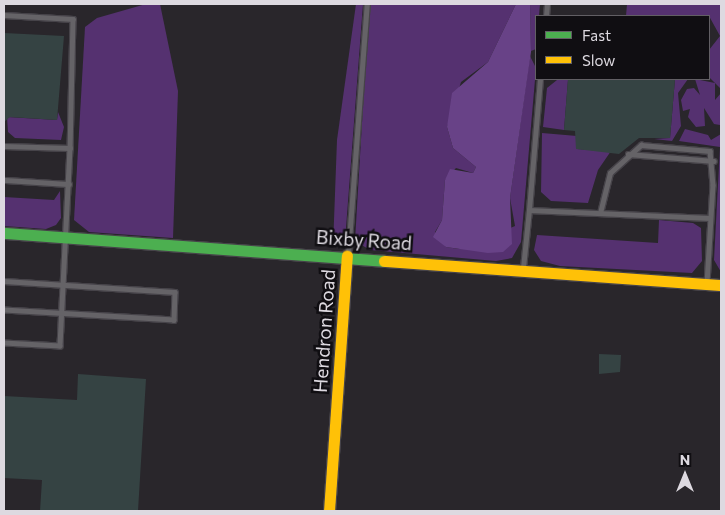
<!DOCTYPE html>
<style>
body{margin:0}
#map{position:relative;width:725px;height:515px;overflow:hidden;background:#29262b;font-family:Commissioner,sans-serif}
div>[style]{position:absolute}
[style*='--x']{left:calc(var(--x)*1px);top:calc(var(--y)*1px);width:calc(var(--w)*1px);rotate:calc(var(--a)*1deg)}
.green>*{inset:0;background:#553170}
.forest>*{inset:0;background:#684287}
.building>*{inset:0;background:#354343}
.roads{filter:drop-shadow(1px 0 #464349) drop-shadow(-1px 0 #464349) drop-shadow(0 1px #464349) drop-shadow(0 -1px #464349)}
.lane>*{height:4.5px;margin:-2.25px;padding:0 2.25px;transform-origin:2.25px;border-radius:2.25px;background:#656367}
.fast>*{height:11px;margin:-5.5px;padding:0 5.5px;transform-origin:5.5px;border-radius:5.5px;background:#4caf50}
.slow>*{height:11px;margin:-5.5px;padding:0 5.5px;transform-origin:5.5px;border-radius:5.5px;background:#ffc107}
span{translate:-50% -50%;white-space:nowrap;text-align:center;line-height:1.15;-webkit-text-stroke:5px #100e12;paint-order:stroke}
.street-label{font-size:19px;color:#ddd9e0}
.frame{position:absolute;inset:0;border:5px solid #ddd9e0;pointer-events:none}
.legend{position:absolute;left:535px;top:15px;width:175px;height:65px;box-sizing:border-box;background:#100e12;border:1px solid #625f64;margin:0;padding:6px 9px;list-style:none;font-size:15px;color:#ddd9e0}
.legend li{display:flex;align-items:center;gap:10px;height:25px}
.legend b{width:25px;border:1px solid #625f64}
.north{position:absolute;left:660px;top:450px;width:50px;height:50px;-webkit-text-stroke:4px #100e12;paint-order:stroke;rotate:0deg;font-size:14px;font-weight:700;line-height:20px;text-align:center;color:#ddd9e0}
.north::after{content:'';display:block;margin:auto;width:18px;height:22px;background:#ddd9e0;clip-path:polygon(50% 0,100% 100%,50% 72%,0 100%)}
</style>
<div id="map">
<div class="green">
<i style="clip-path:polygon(146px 4px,160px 4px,178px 91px,173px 238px,89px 232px,74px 220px,85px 27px,97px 18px)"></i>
<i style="clip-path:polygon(356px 4px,363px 4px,345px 241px,333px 247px,337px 140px)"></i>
<i style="clip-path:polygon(369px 4px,516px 4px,488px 62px,461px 82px,447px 127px,453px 148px,476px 167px,473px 173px,456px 168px,445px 180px,442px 220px,435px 232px,446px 247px,459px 249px,515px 226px,510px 198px,530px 56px,536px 68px,521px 242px,512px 258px,496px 261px,370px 250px,355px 241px)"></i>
<i style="clip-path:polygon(530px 4px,540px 4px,536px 49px,531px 51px)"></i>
<i style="clip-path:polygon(627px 4px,721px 4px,721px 89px,709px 77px,709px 50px,720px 36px,709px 16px,626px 16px)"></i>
<i style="clip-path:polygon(675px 79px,688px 79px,678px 93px,681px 126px,672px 141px,654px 139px,670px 138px)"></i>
<i style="clip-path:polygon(695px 79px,715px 83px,715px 100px,721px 93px,720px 125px,714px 124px,704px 108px,705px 126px,696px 127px,688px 117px,690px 109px,683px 111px,681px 100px,687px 89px,694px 88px,700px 95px)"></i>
<i style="clip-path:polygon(557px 80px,568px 80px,564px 130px,543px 127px,547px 88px)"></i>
<i style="clip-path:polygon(58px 112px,64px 127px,61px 140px,15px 138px,8px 132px,7px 117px,57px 120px)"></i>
<i style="clip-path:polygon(685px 129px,708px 135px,711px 140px,721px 134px,721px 272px,714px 260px,720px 147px,679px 141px)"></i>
<i style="clip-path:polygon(542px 133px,577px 136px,577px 149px,611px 151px,598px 170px,588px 203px,551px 201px,541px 192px)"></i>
<i style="clip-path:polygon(60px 191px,61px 218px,56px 225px,46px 229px,4px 226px,4px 197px,54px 200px)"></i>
<i style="clip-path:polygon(659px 220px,693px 223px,701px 228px,702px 261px,692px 273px,560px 266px,541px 261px,534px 250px,537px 235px,658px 243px)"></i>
</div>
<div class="forest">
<i style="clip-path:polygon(516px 4px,530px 4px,531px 52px,510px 198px,512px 244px,503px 252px,488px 253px,446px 247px,433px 237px,442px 220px,445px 180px,450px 169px,473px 173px,476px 167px,453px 148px,447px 127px,452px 93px,488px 62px)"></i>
</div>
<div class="building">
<i style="clip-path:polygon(4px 33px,64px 36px,57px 120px,10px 117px,4px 122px)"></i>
<i style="clip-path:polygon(568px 79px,675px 79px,670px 138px,639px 138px,619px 154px,576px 149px,575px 131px,564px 130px)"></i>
<i style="clip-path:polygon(599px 354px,621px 355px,620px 372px,599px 374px)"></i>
<i style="clip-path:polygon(78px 374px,146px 379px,138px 511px,40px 511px,42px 480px,4px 478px,4px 396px,77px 400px)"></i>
</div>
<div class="roads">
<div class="lane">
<i style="--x:4;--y:15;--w:69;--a:3.3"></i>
<i style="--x:73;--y:19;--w:129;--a:91.3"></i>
<i style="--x:546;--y:16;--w:12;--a:-85"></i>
<i style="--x:4;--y:146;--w:66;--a:1.7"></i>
<i style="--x:70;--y:148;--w:198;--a:92.9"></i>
<i style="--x:60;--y:346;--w:56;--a:-176.9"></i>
<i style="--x:628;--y:154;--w:86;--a:4.7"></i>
<i style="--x:4;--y:180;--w:65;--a:3.5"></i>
<i style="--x:529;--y:210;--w:131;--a:-85.2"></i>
<i style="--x:600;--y:213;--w:41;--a:-76"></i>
<i style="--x:610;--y:173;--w:42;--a:-42.1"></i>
<i style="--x:641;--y:145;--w:69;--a:5"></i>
<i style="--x:710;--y:151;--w:34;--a:85"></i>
<i style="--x:713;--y:185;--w:98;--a:93.5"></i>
<i style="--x:348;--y:254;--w:251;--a:-85.7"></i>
<i style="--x:523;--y:268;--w:58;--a:-84.1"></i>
<i style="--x:529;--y:210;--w:181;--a:2.5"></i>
<i style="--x:4;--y:281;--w:171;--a:3.7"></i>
<i style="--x:175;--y:292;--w:28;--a:92"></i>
<i style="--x:174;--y:320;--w:170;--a:-176.6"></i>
</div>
<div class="fast">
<i style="--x:4;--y:233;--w:381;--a:4.2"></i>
</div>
<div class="slow">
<i style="--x:384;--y:261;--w:338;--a:4.1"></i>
<i style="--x:329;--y:511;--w:256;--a:-86"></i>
</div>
</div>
<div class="street-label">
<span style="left:364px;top:240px;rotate:4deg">Bixby Road</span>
<span style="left:324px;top:331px;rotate:-86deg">Hendron Road</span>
</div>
<div class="frame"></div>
<ul class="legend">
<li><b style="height:6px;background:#4caf50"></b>Fast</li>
<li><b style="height:6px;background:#ffc107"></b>Slow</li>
</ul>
<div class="north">N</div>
</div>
